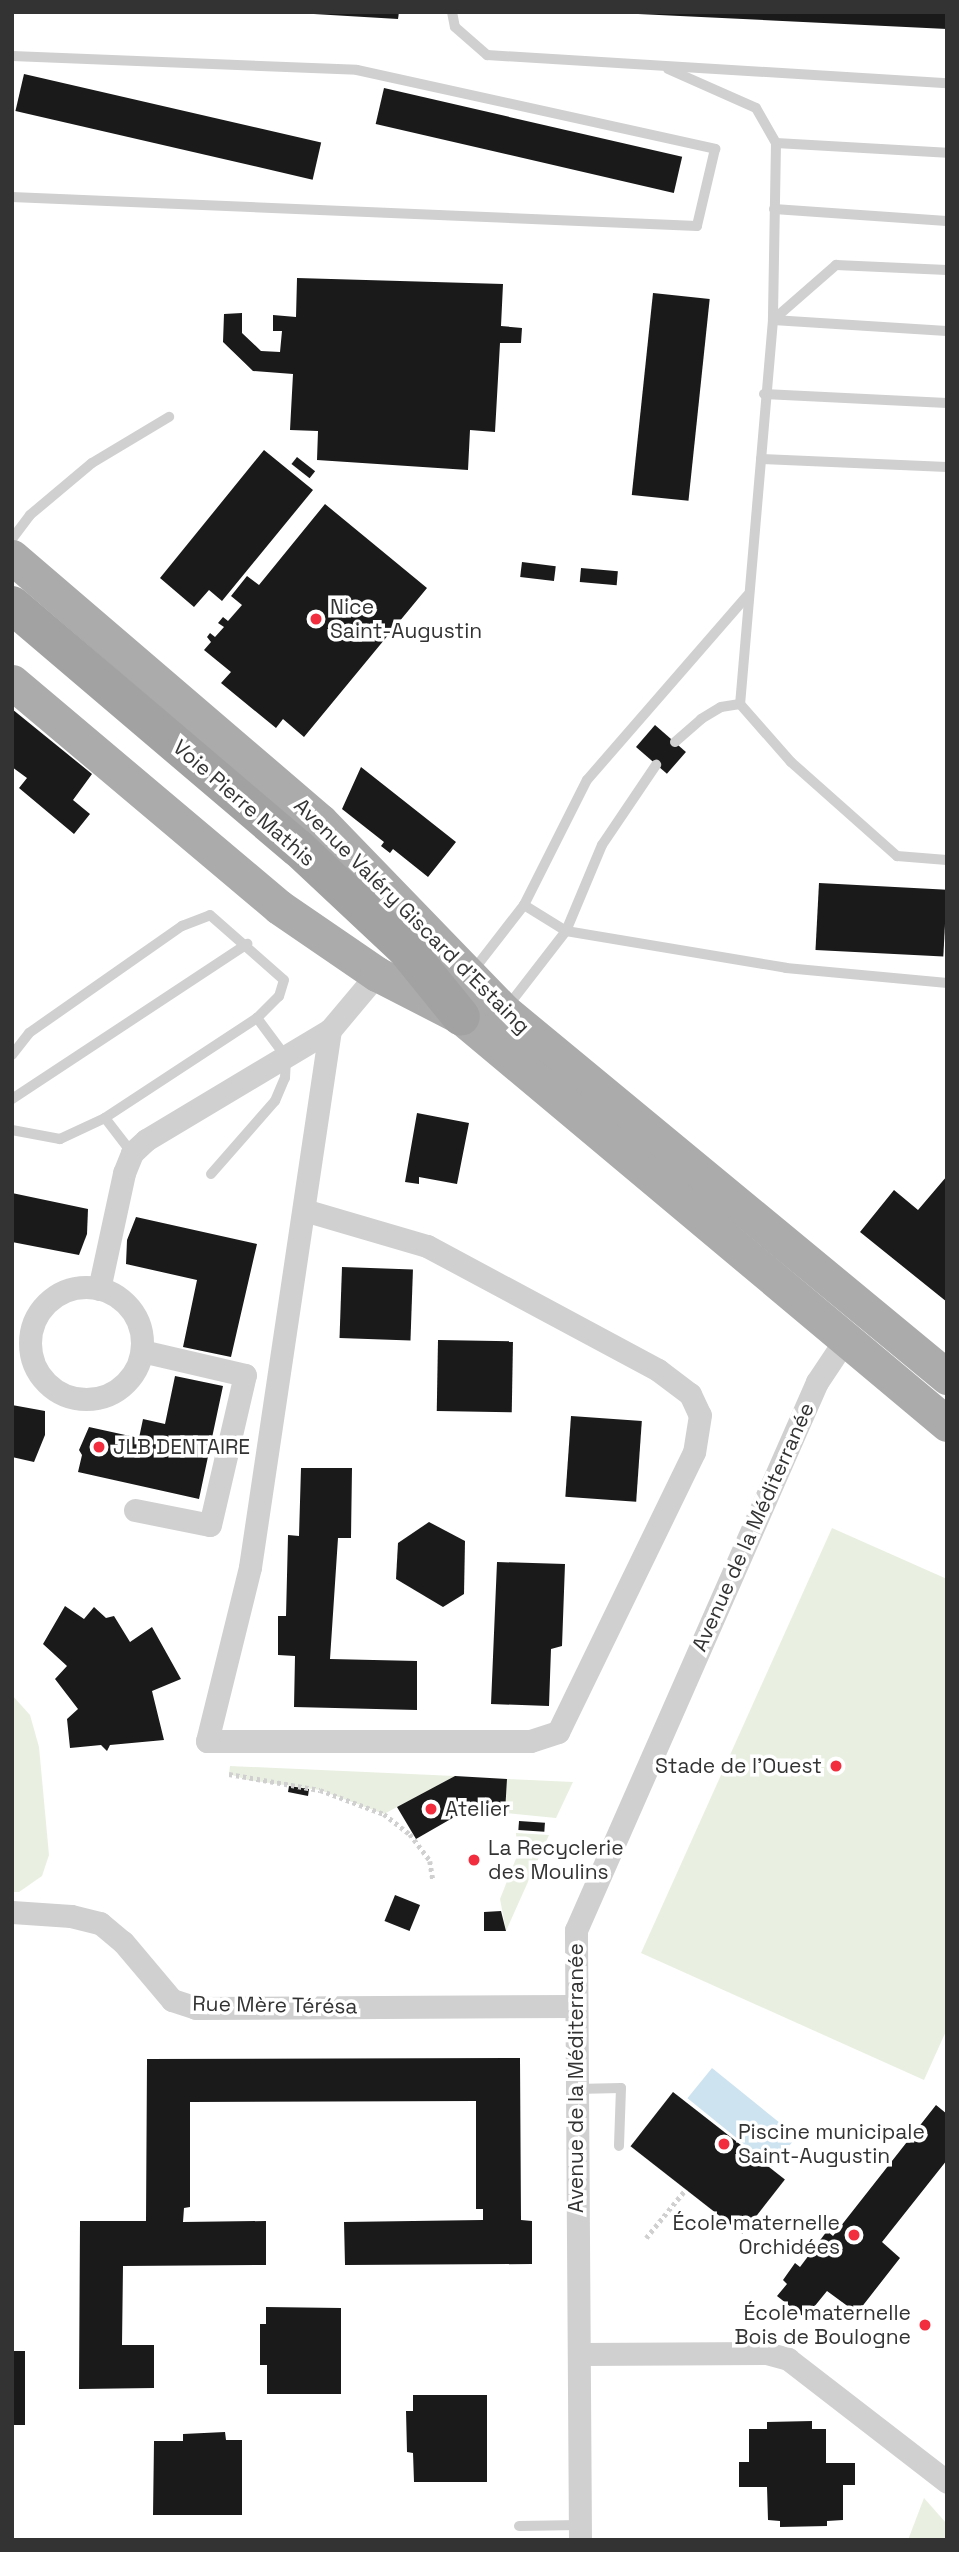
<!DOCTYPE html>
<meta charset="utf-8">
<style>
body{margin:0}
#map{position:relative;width:959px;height:2552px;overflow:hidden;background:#fff;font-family:"Space Grotesk",sans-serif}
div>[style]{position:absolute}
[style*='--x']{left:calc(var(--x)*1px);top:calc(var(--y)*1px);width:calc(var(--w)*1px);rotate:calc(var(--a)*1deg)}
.green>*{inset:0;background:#e9f0e1}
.water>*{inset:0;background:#cde3f0;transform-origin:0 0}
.building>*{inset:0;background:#1a1a1a;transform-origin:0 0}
.path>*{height:4.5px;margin-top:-2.25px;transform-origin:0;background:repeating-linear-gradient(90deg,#d0d0d0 0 3.5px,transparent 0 7px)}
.service>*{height:10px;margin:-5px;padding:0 5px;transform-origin:5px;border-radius:5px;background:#d0d0d0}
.minor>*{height:23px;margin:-11.5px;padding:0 11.5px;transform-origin:11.5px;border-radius:11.5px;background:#d0d0d0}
.minor>.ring{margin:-11.5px;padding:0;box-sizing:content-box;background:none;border:23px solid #d0d0d0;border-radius:50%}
.primary>*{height:35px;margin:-17.5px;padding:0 17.5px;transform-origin:17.5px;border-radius:17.5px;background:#ababab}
.trunk>*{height:38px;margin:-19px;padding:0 19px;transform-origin:19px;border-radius:19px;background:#a2a2a2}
.dots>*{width:19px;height:19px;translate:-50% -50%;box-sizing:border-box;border:4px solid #fff;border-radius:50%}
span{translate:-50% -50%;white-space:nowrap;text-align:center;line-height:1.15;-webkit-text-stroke:7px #fff;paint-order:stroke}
.poi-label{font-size:21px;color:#333}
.left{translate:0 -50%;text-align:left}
.right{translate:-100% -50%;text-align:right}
.street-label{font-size:21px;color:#333}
.frame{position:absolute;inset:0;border:14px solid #333;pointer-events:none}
</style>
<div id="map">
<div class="green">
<i style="clip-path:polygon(832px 1528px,947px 1579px,947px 2029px,924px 2080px,641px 1953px)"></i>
<i style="clip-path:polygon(12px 1695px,30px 1715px,39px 1747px,49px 1855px,42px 1876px,19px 1892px,12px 1892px)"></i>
<i style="clip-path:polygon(230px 1766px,455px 1776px,384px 1814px,320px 1790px,248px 1780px,229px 1774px)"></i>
<i style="clip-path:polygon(507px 1779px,573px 1782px,556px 1818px,505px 1813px)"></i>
<i style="clip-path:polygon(516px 1833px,549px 1835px,506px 1931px,500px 1899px,517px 1856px)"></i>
<i style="clip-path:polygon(924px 2498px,947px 2524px,947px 2540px,908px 2540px)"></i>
</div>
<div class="water">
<i style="left:712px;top:2068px;width:109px;height:39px;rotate:39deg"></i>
</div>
<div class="building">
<i style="clip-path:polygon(280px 12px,399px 12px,398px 19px)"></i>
<i style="clip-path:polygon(638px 12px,947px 12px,947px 29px,638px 14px)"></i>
<i style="left:24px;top:74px;width:305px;height:38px;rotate:13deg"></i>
<i style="left:384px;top:88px;width:306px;height:37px;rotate:13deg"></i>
<i style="clip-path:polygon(297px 278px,503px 284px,501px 326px,522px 328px,521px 343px,500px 343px,495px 432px,470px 430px,468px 470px,317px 460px,318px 431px,290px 430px,293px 374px,253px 371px,223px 342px,224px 314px,242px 313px,242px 333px,261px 351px,280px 352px,282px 331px,273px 331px,273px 315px,296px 317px)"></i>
<i style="left:653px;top:293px;width:57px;height:203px;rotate:6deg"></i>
<i style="clip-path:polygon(264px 450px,313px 490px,222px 601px,209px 590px,194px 607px,160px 578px)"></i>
<i style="left:297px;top:457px;width:23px;height:9px;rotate:38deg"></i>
<i style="clip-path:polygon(325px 504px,427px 588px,304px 737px,283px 719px,276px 728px,221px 683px,231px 672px,204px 650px,211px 642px,207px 637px,210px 633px,215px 637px,224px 627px,218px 623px,223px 617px,228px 621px,242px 605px,231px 596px,247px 576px,259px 585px)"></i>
<i style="left:522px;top:562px;width:34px;height:15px;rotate:7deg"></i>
<i style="left:581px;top:568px;width:37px;height:14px;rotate:5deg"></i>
<i style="clip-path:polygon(12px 709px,92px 774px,73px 800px,90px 814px,74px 834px,19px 788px,27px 778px,12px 767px)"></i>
<i style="left:655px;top:725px;width:41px;height:29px;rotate:41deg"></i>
<i style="clip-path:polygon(361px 767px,456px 842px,428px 877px,393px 849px,390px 853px,381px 846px,384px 842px,342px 809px)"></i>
<i style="left:819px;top:883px;width:128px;height:67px;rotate:3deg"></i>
<i style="clip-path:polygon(417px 1113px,469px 1123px,457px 1184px,419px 1177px,419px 1184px,405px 1182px)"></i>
<i style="clip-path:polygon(947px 1176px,947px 1302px,860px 1232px,894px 1190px,918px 1210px)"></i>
<i style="clip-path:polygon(12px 1193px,88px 1209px,87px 1234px,79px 1255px,12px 1242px)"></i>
<i style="clip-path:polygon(136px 1217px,257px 1244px,231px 1357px,183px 1347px,197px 1280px,126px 1264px,127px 1240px)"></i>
<i style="left:342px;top:1267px;width:71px;height:71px;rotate:2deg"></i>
<i style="left:438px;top:1340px;width:75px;height:71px;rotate:1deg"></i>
<i style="clip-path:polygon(175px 1376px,223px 1386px,199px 1499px,78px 1472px,82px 1455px,79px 1450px,89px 1427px,139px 1438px,143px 1419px,165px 1424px)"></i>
<i style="clip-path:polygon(12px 1405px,45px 1411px,45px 1435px,34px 1462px,12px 1457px)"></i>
<i style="left:571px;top:1416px;width:71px;height:81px;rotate:4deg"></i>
<i style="clip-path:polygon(301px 1468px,352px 1468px,351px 1538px,338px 1538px,330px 1659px,417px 1661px,417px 1710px,294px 1707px,295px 1656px,278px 1655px,278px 1616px,286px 1616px,288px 1535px,299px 1536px)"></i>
<i style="clip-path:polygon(429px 1522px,465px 1541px,464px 1594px,443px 1607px,396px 1579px,398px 1543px)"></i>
<i style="clip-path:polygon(497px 1562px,565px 1564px,562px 1646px,551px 1649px,549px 1706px,491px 1704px)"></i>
<i style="clip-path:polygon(65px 1606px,84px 1619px,94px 1607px,106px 1618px,114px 1616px,130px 1642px,152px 1627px,181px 1679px,152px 1691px,164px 1740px,110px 1745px,107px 1751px,101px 1745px,70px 1748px,67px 1719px,78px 1709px,55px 1679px,67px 1666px,43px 1644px)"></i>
<i style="clip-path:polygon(455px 1776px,507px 1779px,505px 1813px,463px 1812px,416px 1839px,397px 1807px)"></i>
<i style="clip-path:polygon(289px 1786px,309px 1789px,308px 1796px,288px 1792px)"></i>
<i style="left:519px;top:1821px;width:26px;height:9px;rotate:4deg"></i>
<i style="left:395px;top:1895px;width:27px;height:28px;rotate:22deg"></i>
<i style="clip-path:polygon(501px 1911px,506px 1931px,484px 1931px,484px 1912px)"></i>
<i style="clip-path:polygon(520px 2058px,521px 2220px,532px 2221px,532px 2264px,345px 2265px,344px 2222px,483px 2220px,483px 2209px,476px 2209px,476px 2101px,190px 2102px,190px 2207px,184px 2208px,183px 2222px,266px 2221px,266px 2265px,123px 2266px,122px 2345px,154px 2345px,154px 2388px,79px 2389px,80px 2221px,146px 2221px,147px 2059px)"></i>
<i style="left:673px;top:2092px;width:142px;height:69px;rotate:38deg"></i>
<i style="clip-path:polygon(936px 2105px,947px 2114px,947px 2160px,882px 2242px,900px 2258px,857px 2313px,827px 2291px,805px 2318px,777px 2296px,787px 2284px,783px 2280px,795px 2263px,800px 2267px,827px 2231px,833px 2236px)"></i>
<i style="clip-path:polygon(266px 2307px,341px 2308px,341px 2394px,267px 2394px,267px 2365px,260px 2365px,260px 2324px,266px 2324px)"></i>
<i style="left:25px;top:2351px;width:74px;height:13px;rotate:90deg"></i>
<i style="clip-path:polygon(413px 2395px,487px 2395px,487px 2482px,414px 2482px,413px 2453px,407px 2452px,406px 2411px,413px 2411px)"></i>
<i style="clip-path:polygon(812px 2421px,812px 2429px,826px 2429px,826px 2463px,855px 2463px,855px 2485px,843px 2485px,843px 2520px,827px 2521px,827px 2526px,780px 2527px,780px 2521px,768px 2520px,767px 2487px,739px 2487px,739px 2462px,749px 2462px,749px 2429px,767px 2429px,767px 2422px)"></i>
<i style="clip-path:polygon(225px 2432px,226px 2440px,242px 2440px,242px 2515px,153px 2515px,154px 2441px,183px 2441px,183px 2434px)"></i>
</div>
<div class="path">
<i style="--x:229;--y:1774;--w:92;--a:10"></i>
<i style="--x:320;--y:1790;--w:68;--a:20.6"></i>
<i style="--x:384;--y:1814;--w:33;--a:38"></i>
<i style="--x:410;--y:1834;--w:34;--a:53"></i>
<i style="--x:430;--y:1861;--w:18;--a:81"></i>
<i style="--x:646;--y:2238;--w:63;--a:-50.8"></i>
</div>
<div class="service">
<i style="--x:452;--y:12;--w:15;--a:79"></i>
<i style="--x:455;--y:27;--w:43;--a:41.2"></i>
<i style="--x:487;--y:55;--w:461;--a:3.5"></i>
<i style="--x:12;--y:56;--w:345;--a:2.3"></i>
<i style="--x:357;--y:70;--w:367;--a:12.4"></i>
<i style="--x:715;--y:149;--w:79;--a:103.2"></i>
<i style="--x:697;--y:226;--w:686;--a:-177.58"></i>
<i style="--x:668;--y:69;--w:96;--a:23.9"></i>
<i style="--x:756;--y:108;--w:40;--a:60.3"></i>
<i style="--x:776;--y:143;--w:177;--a:91"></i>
<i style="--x:773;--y:320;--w:385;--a:94.9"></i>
<i style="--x:740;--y:704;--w:77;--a:48.7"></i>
<i style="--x:791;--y:762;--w:142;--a:41.6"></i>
<i style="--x:897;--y:856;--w:50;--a:4.6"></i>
<i style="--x:776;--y:143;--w:171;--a:3.3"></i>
<i style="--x:774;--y:209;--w:173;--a:4"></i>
<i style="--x:773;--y:320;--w:84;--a:-41.1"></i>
<i style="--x:836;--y:265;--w:111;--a:2.6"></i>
<i style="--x:773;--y:320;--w:174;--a:3.6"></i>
<i style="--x:764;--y:394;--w:183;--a:2.8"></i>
<i style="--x:761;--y:459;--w:186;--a:2.5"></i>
<i style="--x:12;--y:539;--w:30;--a:-53"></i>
<i style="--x:30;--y:515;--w:81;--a:-40"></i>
<i style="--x:92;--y:463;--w:90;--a:-30.9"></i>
<i style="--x:675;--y:742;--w:35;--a:-41"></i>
<i style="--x:701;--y:719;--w:23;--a:-31"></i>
<i style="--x:721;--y:707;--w:19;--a:-9"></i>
<i style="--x:524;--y:905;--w:49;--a:31.8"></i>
<i style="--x:566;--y:931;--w:223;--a:9.5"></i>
<i style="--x:786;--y:968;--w:162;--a:5.3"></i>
<i style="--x:472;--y:972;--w:85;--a:-52.2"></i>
<i style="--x:524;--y:905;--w:140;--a:-63.3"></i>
<i style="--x:587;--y:780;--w:245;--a:-49"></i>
<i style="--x:508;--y:1006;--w:95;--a:-52.3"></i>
<i style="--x:566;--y:931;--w:93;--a:-67.3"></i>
<i style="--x:602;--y:845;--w:97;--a:-56"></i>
<i style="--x:12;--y:1055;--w:28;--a:-52"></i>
<i style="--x:29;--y:1033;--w:187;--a:-35"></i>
<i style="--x:182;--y:926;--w:30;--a:-21"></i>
<i style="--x:210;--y:915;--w:98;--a:41.3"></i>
<i style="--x:284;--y:980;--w:17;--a:107"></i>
<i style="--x:279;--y:996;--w:31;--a:135"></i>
<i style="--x:257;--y:1018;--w:182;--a:146.7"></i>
<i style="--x:105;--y:1118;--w:50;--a:155"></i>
<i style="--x:60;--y:1139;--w:49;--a:-169.4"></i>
<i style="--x:12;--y:1099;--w:282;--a:-33.4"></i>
<i style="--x:105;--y:1118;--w:44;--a:52.4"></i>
<i style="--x:211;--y:1174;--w:97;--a:-48.8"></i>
<i style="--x:275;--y:1101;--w:25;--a:-67"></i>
<i style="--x:285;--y:1078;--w:21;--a:-87"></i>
<i style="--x:286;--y:1057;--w:49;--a:-126.6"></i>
<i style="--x:576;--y:2089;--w:45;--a:-1.3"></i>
<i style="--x:621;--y:2088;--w:58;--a:92"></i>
<i style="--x:519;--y:2526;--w:61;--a:-0.9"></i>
</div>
<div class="minor">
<i style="--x:304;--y:1210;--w:128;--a:16.3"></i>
<i style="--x:427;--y:1246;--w:262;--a:28.2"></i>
<i style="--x:658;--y:1370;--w:40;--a:37"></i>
<i style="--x:690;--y:1394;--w:23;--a:65"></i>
<i style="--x:700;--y:1415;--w:37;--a:99"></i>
<i style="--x:694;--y:1452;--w:311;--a:115.9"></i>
<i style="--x:558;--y:1732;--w:29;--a:162"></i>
<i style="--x:530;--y:1741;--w:323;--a:180"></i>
<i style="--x:207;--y:1741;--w:179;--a:-76.1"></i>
<i style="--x:250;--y:1567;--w:543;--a:-81.53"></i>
<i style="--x:330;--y:1030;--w:73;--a:-50"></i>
<i class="ring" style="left:30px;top:1287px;width:89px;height:89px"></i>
<i style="--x:99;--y:1289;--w:119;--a:-77.8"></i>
<i style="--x:124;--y:1173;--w:22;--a:-68"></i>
<i style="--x:132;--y:1153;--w:19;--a:-43"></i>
<i style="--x:146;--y:1140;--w:214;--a:-30.9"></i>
<i style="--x:135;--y:1510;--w:76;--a:11.3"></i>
<i style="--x:210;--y:1525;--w:154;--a:-76.9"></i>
<i style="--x:245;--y:1375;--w:106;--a:-166.9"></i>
<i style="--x:12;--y:1912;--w:59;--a:3.9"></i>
<i style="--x:71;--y:1916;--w:30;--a:14"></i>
<i style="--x:100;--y:1923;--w:30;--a:40"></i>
<i style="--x:123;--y:1942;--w:76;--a:49.8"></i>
<i style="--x:172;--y:2000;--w:25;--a:18"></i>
<i style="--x:196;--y:2008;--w:377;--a:-0.3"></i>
<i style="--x:580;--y:2354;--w:186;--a:-0.3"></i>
<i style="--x:766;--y:2353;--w:23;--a:15"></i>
<i style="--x:788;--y:2359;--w:201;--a:37.7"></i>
<i style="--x:580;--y:2540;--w:610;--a:-90.38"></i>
<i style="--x:576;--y:1930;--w:599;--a:-66.26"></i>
<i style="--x:817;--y:1382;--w:50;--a:-56.3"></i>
</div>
<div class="primary">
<i style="--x:12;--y:557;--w:406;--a:40.6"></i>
<i style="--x:320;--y:821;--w:264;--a:45.9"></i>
<i style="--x:504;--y:1011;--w:575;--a:39.56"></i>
<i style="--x:12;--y:682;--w:349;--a:40.1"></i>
<i style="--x:279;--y:907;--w:119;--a:34.4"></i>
<i style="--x:377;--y:974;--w:94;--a:27.1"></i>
<i style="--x:461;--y:1017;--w:634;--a:39.94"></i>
</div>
<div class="trunk">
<i style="--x:12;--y:605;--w:375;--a:40.4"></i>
<i style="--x:298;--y:848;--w:148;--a:43.1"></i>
<i style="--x:406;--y:949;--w:87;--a:51"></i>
</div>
<div class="dots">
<i style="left:316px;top:619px;background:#f22d3e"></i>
<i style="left:99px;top:1447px;background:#f22d3e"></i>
<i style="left:836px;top:1766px;background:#f22d3e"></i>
<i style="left:431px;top:1809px;background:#f22d3e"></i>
<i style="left:474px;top:1860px;background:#f22d3e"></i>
<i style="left:724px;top:2144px;background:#f22d3e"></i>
<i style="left:854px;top:2235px;background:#f22d3e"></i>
<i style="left:925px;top:2325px;background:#f22d3e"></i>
</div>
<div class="poi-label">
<span class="left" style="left:330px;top:619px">Nice<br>Saint-Augustin</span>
<span class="left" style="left:113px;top:1447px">JLB DENTAIRE</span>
<span class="right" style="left:822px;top:1766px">Stade de l'Ouest</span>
<span class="left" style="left:445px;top:1809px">Atelier</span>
<span class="left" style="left:488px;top:1860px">La Recyclerie<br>des Moulins</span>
<span class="left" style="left:738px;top:2144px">Piscine municipale<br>Saint-Augustin</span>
<span class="right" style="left:840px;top:2235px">École maternelle<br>Orchidées</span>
<span class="right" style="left:911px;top:2325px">École maternelle<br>Bois de Boulogne</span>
</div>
<div class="street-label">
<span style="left:244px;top:803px;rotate:41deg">Voie Pierre Mathis</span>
<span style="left:412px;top:916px;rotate:45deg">Avenue Valéry Giscard d'Estaing</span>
<span style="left:753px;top:1527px;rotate:-66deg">Avenue de la Méditerranée</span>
<span style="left:275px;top:2005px;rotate:1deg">Rue Mère Térésa</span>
<span style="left:576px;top:2078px;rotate:-90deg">Avenue de la Méditerranée</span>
</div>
<div class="frame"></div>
</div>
